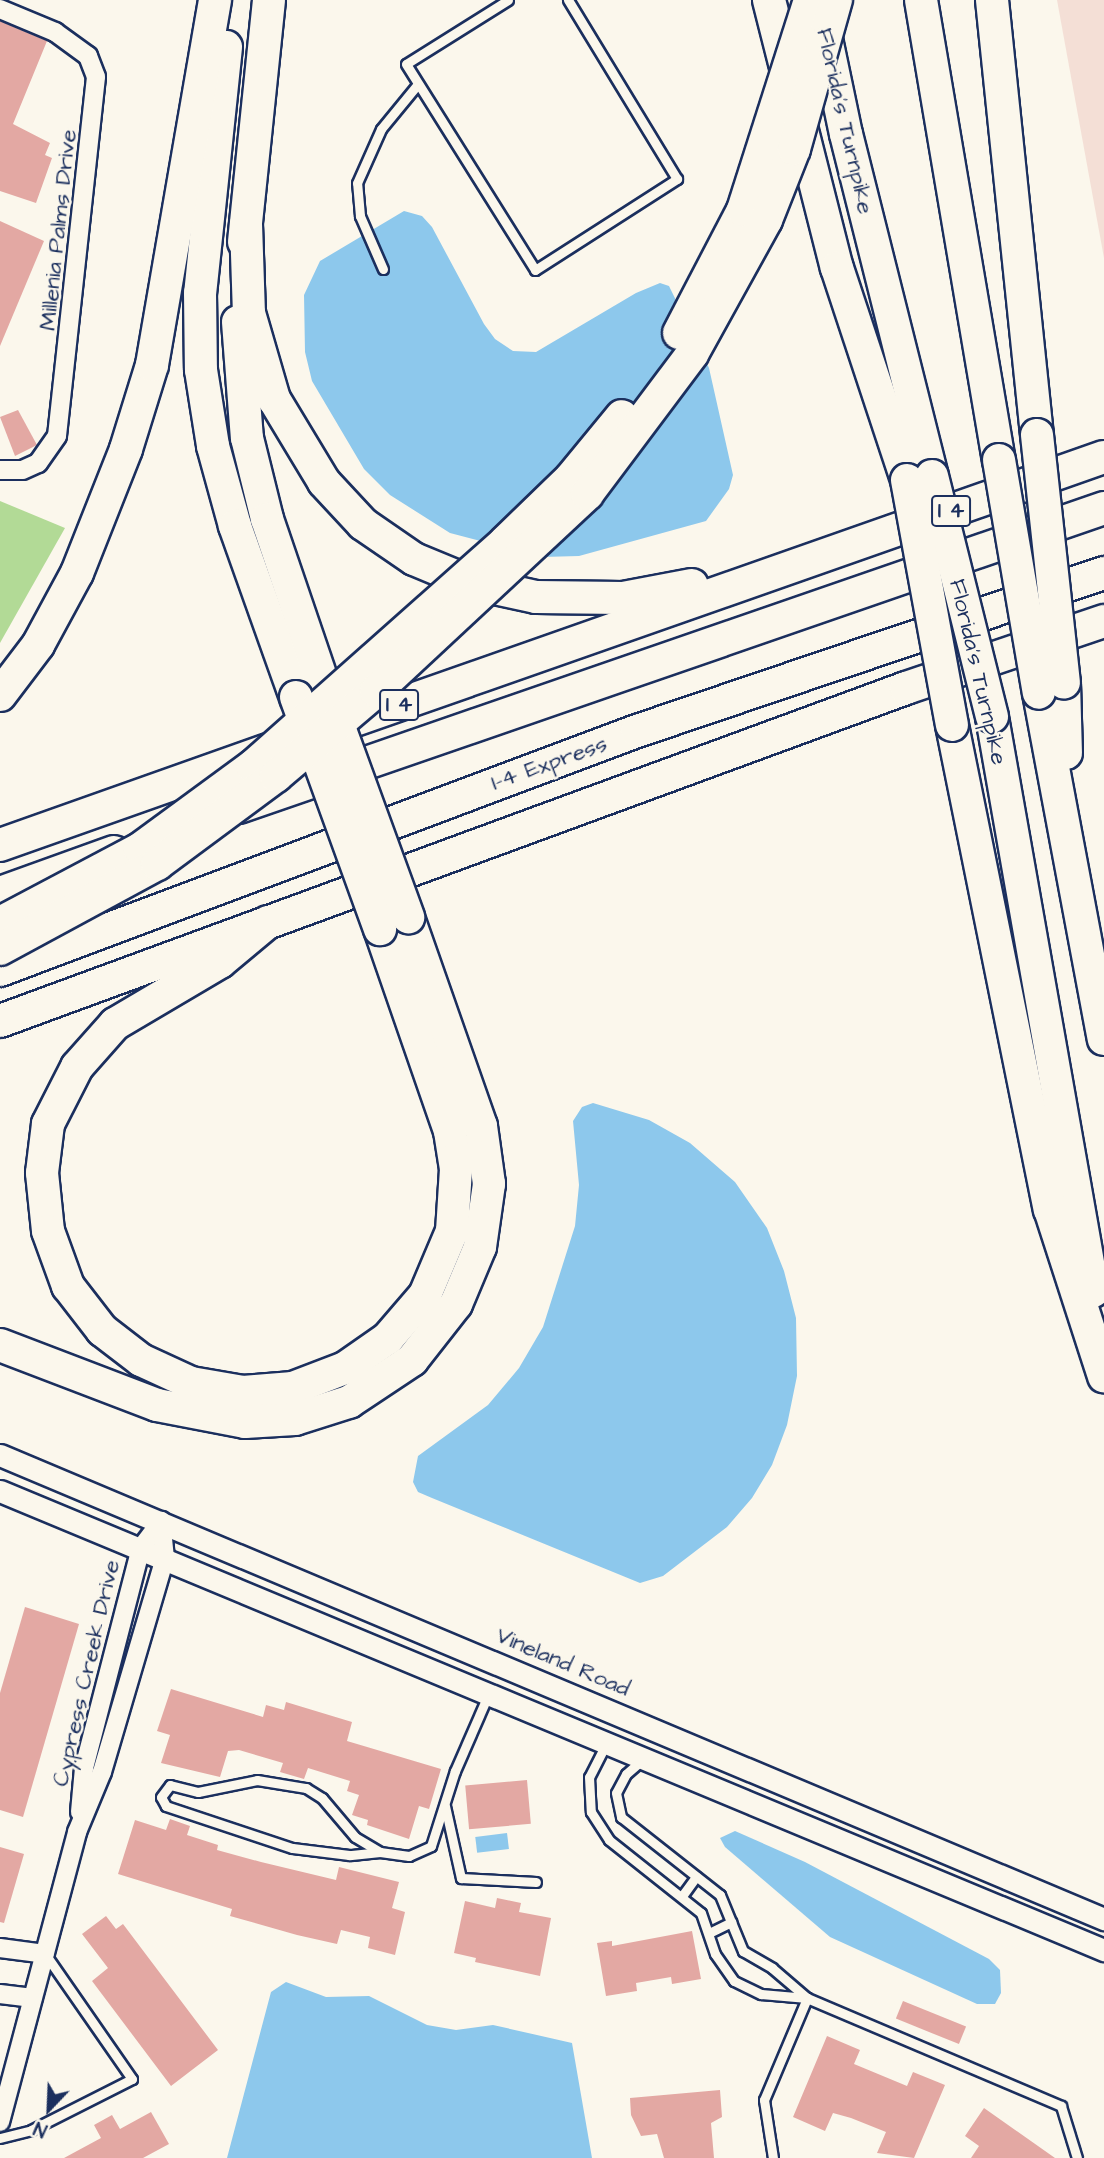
<!DOCTYPE html>
<style>
body{margin:0}
#map{position:relative;width:1104px;height:2158px;overflow:hidden;background:#fbf7ec;font-family:"Architects Daughter",sans-serif}
div>[style]{position:absolute}
[style*='--x']{left:calc(var(--x)*1px);top:calc(var(--y)*1px);width:calc(var(--w)*1px);rotate:calc(var(--a)*1deg)}
.built>*{inset:0;background:#f4dfd6}
.green>*{inset:0;background:#b2da96}
.water>*{inset:0;background:#8dc8ec;transform-origin:0 0}
.building>*{inset:0;background:#e3a8a3;transform-origin:0 0}
.roads{filter:drop-shadow(2px 0 #1b2f5e) drop-shadow(-2px 0 #1b2f5e) drop-shadow(0 2px #1b2f5e) drop-shadow(0 -2px #1b2f5e)}
.service>*{height:9px;margin:-4.5px;padding:0 4.5px;transform-origin:4.5px;border-radius:4.5px;background:#fbf7ec}
.minor>*{height:18px;margin:-9px;padding:0 9px;transform-origin:9px;border-radius:9px;background:#fbf7ec}
.tertiary>*{height:21px;margin:-10.5px;padding:0 10.5px;transform-origin:10.5px;border-radius:10.5px;background:#fbf7ec}
.motorway>*{height:32px;margin:-16px;padding:0 16px;transform-origin:16px;border-radius:16px;background:#fbf7ec}
.bridges{filter:drop-shadow(2px 0 #1b2f5e) drop-shadow(-2px 0 #1b2f5e) drop-shadow(0 2px #1b2f5e) drop-shadow(0 -2px #1b2f5e)}
.motorway-bridge>*{height:32px;margin:-16px;padding:0 16px;transform-origin:16px;border-radius:16px;background:#fbf7ec}
span{translate:-50% -50%;white-space:nowrap;text-align:center;line-height:1.15;-webkit-text-stroke:5px #fbf7ec;paint-order:stroke}
.shield-label span{padding:2px 5px;background:#fbf7ec;border:2px solid;border-radius:5px;-webkit-text-stroke-width:0}
.shield-label{font-size:21px;color:#1b2f5e;font-weight:700}
.street-label{font-size:23px;color:#1b2f5e}
.north{position:absolute;left:14px;top:2074px;width:70px;height:70px;-webkit-text-stroke:5px #fbf7ec;paint-order:stroke;rotate:203deg;font-size:19px;font-weight:700;line-height:28px;text-align:center;color:#1b2f5e}
.north::after{content:'';display:block;margin:auto;width:24px;height:32px;background:#1b2f5e;clip-path:polygon(50% 0,100% 100%,50% 72%,0 100%)}
</style>
<div id="map">
<div class="built">
<i style="clip-path:polygon(1057px 0,1104px 0,1104px 258px)"></i>
</div>
<div class="green">
<i style="clip-path:polygon(0 501px,65px 528px,0 643px)"></i>
</div>
<div class="water">
<i style="clip-path:polygon(404px 211px,422px 216px,432px 227px,484px 324px,495px 339px,513px 351px,536px 352px,636px 293px,660px 283px,669px 286px,709px 368px,733px 475px,729px 489px,706px 521px,579px 556px,542px 557px,450px 533px,390px 495px,364px 469px,312px 381px,305px 352px,304px 295px,320px 261px)"></i>
<i style="clip-path:polygon(593px 1103px,649px 1120px,690px 1143px,735px 1182px,767px 1228px,784px 1271px,796px 1318px,797px 1376px,787px 1425px,772px 1465px,752px 1498px,727px 1527px,663px 1576px,640px 1583px,432px 1498px,418px 1492px,413px 1482px,418px 1456px,488px 1405px,519px 1368px,543px 1327px,575px 1226px,579px 1185px,573px 1121px,582px 1107px)"></i>
<i style="clip-path:polygon(735px 1831px,805px 1862px,989px 1959px,1000px 1970px,1001px 1993px,995px 2004px,977px 2004px,830px 1937px,725px 1847px,720px 1838px)"></i>
<i style="left:507px;top:1833px;width:16px;height:32px;rotate:83deg"></i>
<i style="clip-path:polygon(286px 1982px,326px 1997px,369px 1996px,427px 2025px,456px 2030px,493px 2025px,572px 2043px,592px 2158px,227px 2158px,271px 1992px)"></i>
</div>
<div class="building">
<i style="clip-path:polygon(0 21px,47px 41px,13px 124px,50px 143px,45px 155px,52px 158px,36px 203px,0 191px)"></i>
<i style="clip-path:polygon(0 221px,44px 241px,0 346px)"></i>
<i style="clip-path:polygon(18px 410px,37px 445px,15px 456px,0 417px)"></i>
<i style="clip-path:polygon(25px 1607px,79px 1624px,23px 1817px,0 1810px,0 1693px)"></i>
<i style="clip-path:polygon(171px 1689px,263px 1717px,266px 1705px,284px 1710px,286px 1702px,352px 1722px,347px 1741px,441px 1769px,429px 1809px,419px 1806px,409px 1839px,367px 1825px,368px 1820px,352px 1815px,359px 1795px,347px 1791px,350px 1781px,308px 1768px,304px 1779px,280px 1772px,283px 1763px,239px 1750px,228px 1751px,220px 1777px,161px 1763px,170px 1735px,157px 1731px)"></i>
<i style="left:527px;top:1780px;width:44px;height:62px;rotate:85deg"></i>
<i style="clip-path:polygon(170px 1819px,190px 1826px,187px 1835px,218px 1845px,217px 1850px,261px 1862px,336px 1880px,339px 1867px,399px 1882px,392px 1908px,405px 1912px,395px 1955px,368px 1948px,370px 1937px,341px 1930px,337px 1944px,297px 1935px,230px 1916px,232px 1909px,118px 1874px,135px 1820px,166px 1830px)"></i>
<i style="clip-path:polygon(0 1847px,24px 1854px,4px 1923px,0 1922px)"></i>
<i style="clip-path:polygon(497px 1898px,521px 1903px,519px 1912px,551px 1918px,540px 1976px,475px 1962px,476px 1958px,454px 1953px,465px 1901px,495px 1908px)"></i>
<i style="clip-path:polygon(106px 1916px,116px 1929px,123px 1924px,218px 2050px,171px 2086px,92px 1981px,108px 1968px,82px 1934px)"></i>
<i style="clip-path:polygon(692px 1931px,701px 1979px,672px 1984px,671px 1977px,636px 1983px,637px 1991px,606px 1996px,597px 1943px,612px 1941px,612px 1946px)"></i>
<i style="left:903px;top:2001px;width:68px;height:19px;rotate:22deg"></i>
<i style="clip-path:polygon(827px 2036px,860px 2050px,854px 2064px,907px 2086px,913px 2072px,945px 2085px,914px 2158px,877px 2153px,886px 2132px,851px 2118px,833px 2113px,825px 2131px,793px 2117px)"></i>
<i style="clip-path:polygon(720px 2090px,722px 2117px,711px 2123px,714px 2158px,664px 2158px,657px 2134px,641px 2136px,631px 2115px,630px 2098px)"></i>
<i style="clip-path:polygon(984px 2108px,1055px 2158px,971px 2158px,979px 2146px,965px 2136px)"></i>
<i style="clip-path:polygon(151px 2112px,169px 2144px,143px 2158px,64px 2158px,101px 2138px,94px 2125px,112px 2115px,120px 2129px)"></i>
</div>
<div class="roads">
<div class="service">
<i style="--x:508;--y:0;--w:120;--a:147.9"></i>
<i style="--x:406;--y:64;--w:243;--a:57.9"></i>
<i style="--x:535;--y:270;--w:169;--a:-32.7"></i>
<i style="--x:677;--y:179;--w:210;--a:-121.3"></i>
<i style="--x:383;--y:269;--w:58;--a:-113.5"></i>
<i style="--x:360;--y:216;--w:33;--a:-95"></i>
<i style="--x:357;--y:183;--w:59;--a:-66"></i>
<i style="--x:381;--y:129;--w:58;--a:-50.6"></i>
<i style="--x:606;--y:1744;--w:37;--a:117"></i>
<i style="--x:589;--y:1777;--w:35;--a:87"></i>
<i style="--x:591;--y:1812;--w:33;--a:57"></i>
<i style="--x:609;--y:1840;--w:117;--a:38.4"></i>
<i style="--x:701;--y:1913;--w:43;--a:71.1"></i>
<i style="--x:715;--y:1954;--w:33;--a:55"></i>
<i style="--x:734;--y:1981;--w:30;--a:26"></i>
<i style="--x:761;--y:1994;--w:46;--a:5"></i>
<i style="--x:807;--y:1998;--w:276;--a:23"></i>
<i style="--x:1061;--y:2106;--w:54;--a:72.9"></i>
<i style="--x:642;--y:1760;--w:21;--a:139"></i>
<i style="--x:626;--y:1774;--w:21;--a:118"></i>
<i style="--x:616;--y:1793;--w:25;--a:78"></i>
<i style="--x:621;--y:1817;--w:126;--a:38.2"></i>
<i style="--x:720;--y:1895;--w:61;--a:67.7"></i>
<i style="--x:743;--y:1951;--w:34;--a:30"></i>
<i style="--x:772;--y:1968;--w:46;--a:40.6"></i>
<i style="--x:445;--y:1806;--w:74;--a:77.5"></i>
<i style="--x:461;--y:1878;--w:75;--a:3.1"></i>
<i style="--x:380;--y:1852;--w:31;--a:174"></i>
<i style="--x:349;--y:1855;--w:57;--a:-173"></i>
<i style="--x:292;--y:1848;--w:133;--a:-161.6"></i>
<i style="--x:166;--y:1806;--w:10;--a:-119"></i>
<i style="--x:161;--y:1797;--w:15;--a:-53"></i>
<i style="--x:170;--y:1785;--w:29;--a:14"></i>
<i style="--x:198;--y:1792;--w:60;--a:-11.5"></i>
<i style="--x:257;--y:1780;--w:50;--a:9.3"></i>
<i style="--x:306;--y:1788;--w:19;--a:32"></i>
<i style="--x:322;--y:1798;--w:51;--a:49.8"></i>
<i style="--x:355;--y:1837;--w:29;--a:31"></i>
<i style="--x:380;--y:1852;--w:29;--a:8"></i>
<i style="--x:409;--y:1856;--w:24;--a:-24"></i>
<i style="--x:431;--y:1846;--w:79;--a:-72.3"></i>
<i style="--x:455;--y:1771;--w:83;--a:-66.5"></i>
<i style="--x:682;--y:1896;--w:24;--a:-54"></i>
<i style="--x:709;--y:1933;--w:25;--a:-26"></i>
<i style="--x:0;--y:2138;--w:32;--a:-14"></i>
<i style="--x:31;--y:2130;--w:113;--a:-26.8"></i>
<i style="--x:132;--y:2079;--w:152;--a:-124.8"></i>
<i style="--x:773;--y:2158;--w:59;--a:-98.8"></i>
<i style="--x:764;--y:2100;--w:111;--a:-67.1"></i>
</div>
<div class="minor">
<i style="--x:0;--y:9;--w:60;--a:22.7"></i>
<i style="--x:55;--y:32;--w:41;--a:36"></i>
<i style="--x:88;--y:56;--w:22;--a:69"></i>
<i style="--x:96;--y:77;--w:361;--a:96.2"></i>
<i style="--x:57;--y:436;--w:33;--a:125"></i>
<i style="--x:38;--y:463;--w:17;--a:156"></i>
<i style="--x:22;--y:470;--w:22;--a:180"></i>
<i style="--x:80;--y:1812;--w:44;--a:-84.8"></i>
<i style="--x:84;--y:1768;--w:227;--a:-75.5"></i>
<i style="--x:141;--y:1548;--w:34;--a:-53"></i>
<i style="--x:0;--y:1948;--w:45;--a:7.6"></i>
<i style="--x:0;--y:1994;--w:33;--a:7"></i>
<i style="--x:0;--y:2122;--w:300;--a:-75.1"></i>
<i style="--x:77;--y:1832;--w:65;--a:-67.4"></i>
<i style="--x:102;--y:1772;--w:223;--a:-73.6"></i>
<i style="--x:165;--y:1558;--w:37;--a:-96"></i>
</div>
<div class="tertiary">
<i style="--x:0;--y:1455;--w:1198;--a:22.8"></i>
<i style="--x:0;--y:1491;--w:1196;--a:22.58"></i>
</div>
<div class="motorway">
<i style="--x:769;--y:0;--w:276;--a:75.8"></i>
<i style="--x:837;--y:268;--w:223;--a:71.7"></i>
<i style="--x:921;--y:0;--w:467;--a:80.4"></i>
<i style="--x:992;--y:0;--w:437;--a:84.1"></i>
<i style="--x:824;--y:29;--w:107;--a:78.2"></i>
<i style="--x:846;--y:134;--w:353;--a:75.9"></i>
<i style="--x:226;--y:47;--w:247;--a:96"></i>
<i style="--x:200;--y:293;--w:77;--a:89.3"></i>
<i style="--x:201;--y:370;--w:77;--a:81"></i>
<i style="--x:213;--y:446;--w:83;--a:74.6"></i>
<i style="--x:235;--y:526;--w:182;--a:70.4"></i>
<i style="--x:246;--y:224;--w:89;--a:88.1"></i>
<i style="--x:249;--y:313;--w:90;--a:73.8"></i>
<i style="--x:274;--y:399;--w:97;--a:58.9"></i>
<i style="--x:324;--y:482;--w:57;--a:47.1"></i>
<i style="--x:363;--y:524;--w:62;--a:34.5"></i>
<i style="--x:414;--y:559;--w:63;--a:22.5"></i>
<i style="--x:472;--y:583;--w:66;--a:12.3"></i>
<i style="--x:536;--y:597;--w:87;--a:0.7"></i>
<i style="--x:623;--y:598;--w:70;--a:-10.7"></i>
<i style="--x:244;--y:242;--w:243;--a:-84.1"></i>
<i style="--x:238;--y:322;--w:116;--a:85.6"></i>
<i style="--x:247;--y:438;--w:83;--a:76.1"></i>
<i style="--x:267;--y:519;--w:176;--a:71.2"></i>
<i style="--x:1064;--y:683;--w:70;--a:88.4"></i>
<i style="--x:1039;--y:693;--w:352;--a:79.4"></i>
<i style="--x:0;--y:695;--w:63;--a:-52.8"></i>
<i style="--x:38;--y:645;--w:82;--a:-61.6"></i>
<i style="--x:77;--y:573;--w:133;--a:-68.4"></i>
<i style="--x:126;--y:449;--w:88;--a:-72.8"></i>
<i style="--x:152;--y:365;--w:370;--a:-80.2"></i>
<i style="--x:992;--y:717;--w:583;--a:80.02"></i>
<i style="--x:952;--y:725;--w:494;--a:78.6"></i>
<i style="--x:1050;--y:1209;--w:176;--a:72.1"></i>
<i style="--x:335;--y:727;--w:815;--a:-19.35"></i>
<i style="--x:239;--y:807;--w:915;--a:-19.07"></i>
<i style="--x:0;--y:845;--w:285;--a:-19.5"></i>
<i style="--x:0;--y:893;--w:121;--a:-19.8"></i>
<i style="--x:268;--y:922;--w:62;--a:140.2"></i>
<i style="--x:220;--y:962;--w:122;--a:149.4"></i>
<i style="--x:115;--y:1024;--w:57;--a:131.5"></i>
<i style="--x:77;--y:1067;--w:64;--a:117"></i>
<i style="--x:48;--y:1124;--w:49;--a:97"></i>
<i style="--x:42;--y:1173;--w:58;--a:84.1"></i>
<i style="--x:48;--y:1231;--w:59;--a:70"></i>
<i style="--x:68;--y:1286;--w:56;--a:52.3"></i>
<i style="--x:102;--y:1330;--w:49;--a:37.6"></i>
<i style="--x:141;--y:1360;--w:55;--a:24.7"></i>
<i style="--x:191;--y:1383;--w:53;--a:9.8"></i>
<i style="--x:243;--y:1392;--w:50;--a:-4.6"></i>
<i style="--x:293;--y:1388;--w:56;--a:-21"></i>
<i style="--x:345;--y:1368;--w:52;--a:-34.9"></i>
<i style="--x:388;--y:1338;--w:57;--a:-49.3"></i>
<i style="--x:425;--y:1295;--w:69;--a:-67.1"></i>
<i style="--x:452;--y:1231;--w:62;--a:-86.3"></i>
<i style="--x:456;--y:1169;--w:38;--a:-99"></i>
<i style="--x:450;--y:1131;--w:214;--a:-109.1"></i>
<i style="--x:0;--y:970;--w:680;--a:-20.57"></i>
<i style="--x:637;--y:731;--w:493;--a:-18.7"></i>
<i style="--x:0;--y:1021;--w:965;--a:-20.18"></i>
<i style="--x:906;--y:688;--w:209;--a:-18.7"></i>
<i style="--x:0;--y:1345;--w:168;--a:20.9"></i>
<i style="--x:157;--y:1405;--w:90;--a:10.9"></i>
<i style="--x:245;--y:1422;--w:50;--a:-3.4"></i>
<i style="--x:295;--y:1419;--w:57;--a:-17.5"></i>
<i style="--x:349;--y:1402;--w:76;--a:-33.7"></i>
<i style="--x:412;--y:1360;--w:71;--a:-51.8"></i>
<i style="--x:456;--y:1304;--w:62;--a:-67.2"></i>
<i style="--x:480;--y:1247;--w:64;--a:-81.9"></i>
<i style="--x:489;--y:1184;--w:59;--a:-97.9"></i>
<i style="--x:481;--y:1126;--w:221;--a:-109.3"></i>
</div>
</div>
<div class="bridges">
<div class="motorway-bridge">
<i style="--x:679;--y:333;--w:139;--a:-62.5"></i>
<i style="--x:743;--y:210;--w:220;--a:-72.3"></i>
<i style="--x:1037;--y:435;--w:249;--a:83.8"></i>
<i style="--x:999;--y:460;--w:236;--a:80.3"></i>
<i style="--x:932;--y:476;--w:248;--a:76"></i>
<i style="--x:907;--y:480;--w:249;--a:79.6"></i>
<i style="--x:296;--y:697;--w:247;--a:70.1"></i>
<i style="--x:331;--y:705;--w:226;--a:70"></i>
<i style="--x:0;--y:923;--w:158;--a:-27.9"></i>
<i style="--x:140;--y:849;--w:140;--a:-36.3"></i>
<i style="--x:253;--y:766;--w:337;--a:-41.6"></i>
<i style="--x:505;--y:542;--w:92;--a:-44.1"></i>
<i style="--x:571;--y:478;--w:80;--a:-50.6"></i>
<i style="--x:0;--y:949;--w:179;--a:-28.4"></i>
<i style="--x:157;--y:864;--w:148;--a:-36.5"></i>
<i style="--x:276;--y:776;--w:131;--a:-40.4"></i>
<i style="--x:376;--y:691;--w:289;--a:-43"></i>
<i style="--x:587;--y:494;--w:175;--a:-53.1"></i>
<i style="--x:692;--y:354;--w:153;--a:-61.1"></i>
<i style="--x:766;--y:220;--w:76;--a:-68.5"></i>
<i style="--x:794;--y:149;--w:155;--a:-74.3"></i>
</div>
</div>
<div class="shield-label">
<span style="left:951px;top:511px">I 4</span>
<span style="left:399px;top:705px">I 4</span>
</div>
<div class="street-label">
<span style="left:845px;top:121px;rotate:77deg">Florida's Turnpike</span>
<span style="left:58px;top:230px;rotate:-84deg">Millenia Palms Drive</span>
<span style="left:978px;top:672px;rotate:77deg">Florida's Turnpike</span>
<span style="left:549px;top:763px;rotate:-20deg">I-4 Express</span>
<span style="left:563px;top:1662px;rotate:23deg">Vineland Road</span>
<span style="left:86px;top:1673px;rotate:-77deg">Cypress Creek Drive</span>
</div>
<div class="north">N</div>
</div>
